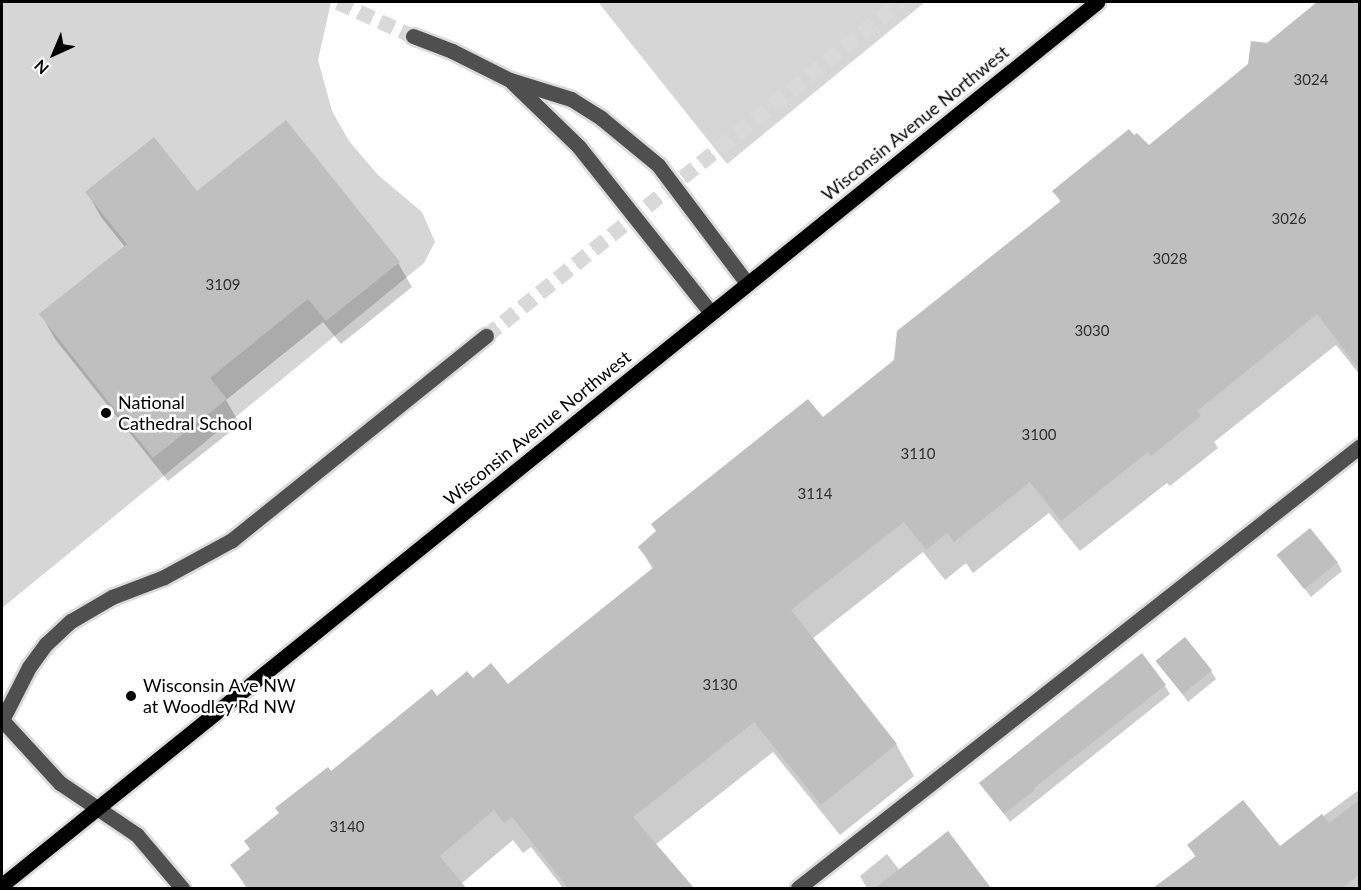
<!DOCTYPE html>
<style>
body{margin:0}
#map{position:relative;width:1361px;height:890px;overflow:hidden;background:#fff;font-family:Lato,sans-serif}
div>[style]{position:absolute}
[style*='--x']{left:calc(var(--x)*1px);top:calc(var(--y)*1px);width:calc(var(--w)*1px);rotate:calc(var(--a)*1deg)}
.green>*{inset:0;background:#d6d6d6}
.shadow>*{inset:0;background:#0003}
.building>*{inset:0;background:#bfbfbf;transform-origin:0 0}
.minor-tunnel>*{height:15px;margin-top:-7.5px;transform-origin:0;background:repeating-linear-gradient(90deg,#d9d9d9 0 15px,transparent 0 23px)}
.roads{filter:drop-shadow(2px 0 #dbdbdb) drop-shadow(-2px 0 #dbdbdb) drop-shadow(0 2px #dbdbdb) drop-shadow(0 -2px #dbdbdb)}
.minor>*{height:15px;margin:-7.5px;padding:0 7.5px;transform-origin:7.5px;border-radius:7.5px;background:#4f4f4f}
.major>*{height:15px;margin:-7.5px;padding:0 7.5px;transform-origin:7.5px;border-radius:7.5px;background:#000}
.dots>*{width:16px;height:16px;translate:-50% -50%;box-sizing:border-box;border:3px solid #fff;border-radius:50%}
span{translate:-50% -50%;white-space:nowrap;text-align:center;line-height:1.15;-webkit-text-stroke:5px #fff;paint-order:stroke}
.number-label{font-size:15px;color:#303030}
.number-label span{-webkit-text-stroke-width:0}
.street-label{font-size:18px;color:#000}
.poi-label{font-size:18px;color:#000}
.left{translate:0 -50%;text-align:left}
.frame{position:absolute;inset:0;border:3px solid #000;pointer-events:none}
.north{position:absolute;left:24px;top:24px;width:60px;height:60px;-webkit-text-stroke:4px #fff;paint-order:stroke;rotate:224deg;font-size:16px;font-weight:700;line-height:24px;text-align:center;color:#000}
.north::after{content:'';display:block;margin:auto;width:21px;height:27px;background:#000;clip-path:polygon(50% 0,100% 100%,50% 72%,0 100%)}
</style>
<div id="map">
<div class="green">
<i style="clip-path:polygon(2px 2px,331px 2px,318px 60px,332px 111px,349px 141px,378px 175px,422px 212px,435px 242px,424px 263px,2px 608px)"></i>
<i style="clip-path:polygon(598px 2px,925px 2px,727px 164px)"></i>
</div>
<div class="shadow">
<i style="clip-path:polygon(1320px 2px,1360px 2px,1360px 375px,1336px 345px,1214px 442px,1218px 448px,1170px 486px,1167px 483px,1080px 551px,1049px 513px,973px 573px,966px 563px,945px 580px,923px 552px,812px 639px,896px 744px,914px 776px,840px 835px,773px 752px,655px 845px,692px 888px,563px 888px,531px 847px,523px 853px,513px 840px,461px 884px,464px 888px,246px 888px,232px 865px,251px 850px,246px 842px,331px 773px,437px 698px,473px 680px,508px 686px,653px 570px,640px 547px,823px 419px,895px 361px,1061px 203px,1054px 191px,1149px 147px,1250px 65px,1267px 44px)"></i>
<i style="clip-path:polygon(87px 192px,197px 193px,398px 263px,412px 287px,341px 344px,323px 322px,226px 400px,240px 424px,168px 481px,55px 339px,41px 314px,125px 247px,101px 217px)"></i>
<i style="clip-path:polygon(1279px 556px,1337px 562px,1342px 571px,1311px 597px)"></i>
<i style="clip-path:polygon(1158px 661px,1211px 671px,1216px 679px,1188px 702px)"></i>
<i style="clip-path:polygon(1165px 686px,1170px 694px,1010px 822px,981px 783px)"></i>
<i style="clip-path:polygon(1360px 789px,1360px 888px,1155px 888px,1196px 858px,1189px 845px,1280px 848px)"></i>
<i style="clip-path:polygon(887px 854px,911px 885px,913px 888px,868px 888px,865px 885px,860px 876px)"></i>
<i style="clip-path:polygon(914px 872px,987px 885px,988px 888px,927px 888px)"></i>
</div>
<div class="building">
<i style="clip-path:polygon(1317px 2px,1359px 2px,1359px 369px,1317px 314px,1197px 411px,1201px 416px,1151px 456px,1148px 452px,1061px 521px,1030px 482px,954px 542px,947px 533px,926px 550px,904px 522px,791px 610px,897px 744px,821px 805px,754px 722px,633px 817px,694px 888px,568px 888px,512px 817px,504px 823px,494px 810px,440px 856px,466px 888px,249px 888px,230px 865px,250px 849px,244px 841px,279px 813px,275px 808px,328px 767px,331px 771px,432px 689px,437px 696px,467px 671px,473px 678px,491px 663px,508px 684px,654px 567px,638px 547px,656px 531px,651px 524px,808px 399px,823px 417px,894px 360px,897px 331px,1061px 201px,1052px 191px,1129px 129px,1134px 135px,1137px 133px,1149px 145px,1248px 64px,1251px 41px,1267px 43px)"></i>
<i style="clip-path:polygon(286px 120px,400px 262px,326px 321px,308px 299px,210px 378px,227px 399px,153px 458px,39px 314px,127px 244px,85px 192px,154px 137px,197px 191px)"></i>
<i style="left:1310px;top:528px;width:44px;height:43px;rotate:51deg"></i>
<i style="left:1185px;top:637px;width:43px;height:38px;rotate:51deg"></i>
<i style="clip-path:polygon(1142px 653px,1166px 685px,1034px 788px,1035px 790px,1004px 814px,979px 783px)"></i>
<i style="clip-path:polygon(1243px 800px,1280px 846px,1322px 814px,1329px 823px,1359px 800px,1359px 875px,1342px 888px,1153px 888px,1196px 856px,1187px 845px)"></i>
<i style="clip-path:polygon(948px 831px,991px 888px,875px 888px)"></i>
</div>
<div class="minor-tunnel">
<i style="--x:338;--y:2;--w:82;--a:24.4"></i>
<i style="--x:486;--y:336;--w:532;--a:-38.9"></i>
</div>
<div class="roads">
<div class="minor">
<i style="--x:413;--y:36;--w:42;--a:21"></i>
<i style="--x:452;--y:51;--w:65;--a:26.6"></i>
<i style="--x:510;--y:80;--w:64;--a:17.3"></i>
<i style="--x:571;--y:99;--w:36;--a:32"></i>
<i style="--x:601;--y:118;--w:74;--a:39.5"></i>
<i style="--x:658;--y:165;--w:148;--a:53"></i>
<i style="--x:512;--y:82;--w:93;--a:44.1"></i>
<i style="--x:579;--y:147;--w:212;--a:51.5"></i>
<i style="--x:2;--y:720;--w:59;--a:-63"></i>
<i style="--x:29;--y:667;--w:29;--a:-54"></i>
<i style="--x:46;--y:644;--w:34;--a:-43"></i>
<i style="--x:71;--y:621;--w:48;--a:-30.3"></i>
<i style="--x:112;--y:597;--w:56;--a:-21"></i>
<i style="--x:164;--y:577;--w:77;--a:-28.6"></i>
<i style="--x:232;--y:540;--w:326;--a:-38.8"></i>
<i style="--x:2;--y:720;--w:86;--a:47.4"></i>
<i style="--x:60;--y:783;--w:93;--a:34"></i>
<i style="--x:137;--y:835;--w:70;--a:49.7"></i>
<i style="--x:798;--y:888;--w:715;--a:-38.18"></i>
</div>
<div class="major">
<i style="--x:2;--y:885;--w:1407;--a:-38.88"></i>
</div>
</div>
<div class="dots">
<i style="left:106px;top:413px;background:#000"></i>
<i style="left:131px;top:696px;background:#000"></i>
</div>
<div class="number-label">
<span style="left:1311px;top:80px">3024</span>
<span style="left:1289px;top:219px">3026</span>
<span style="left:1170px;top:259px">3028</span>
<span style="left:223px;top:285px">3109</span>
<span style="left:1092px;top:331px">3030</span>
<span style="left:1039px;top:435px">3100</span>
<span style="left:918px;top:454px">3110</span>
<span style="left:815px;top:494px">3114</span>
<span style="left:720px;top:685px">3130</span>
<span style="left:347px;top:827px">3140</span>
</div>
<div class="street-label">
<span style="left:915px;top:123px;rotate:-39deg">Wisconsin Avenue Northwest</span>
<span style="left:537px;top:428px;rotate:-39deg">Wisconsin Avenue Northwest</span>
</div>
<div class="poi-label">
<span class="left" style="left:118px;top:413px">National<br>Cathedral School</span>
<span class="left" style="left:143px;top:696px">Wisconsin Ave NW<br>at Woodley Rd NW</span>
</div>
<div class="frame"></div>
<div class="north">N</div>
</div>
